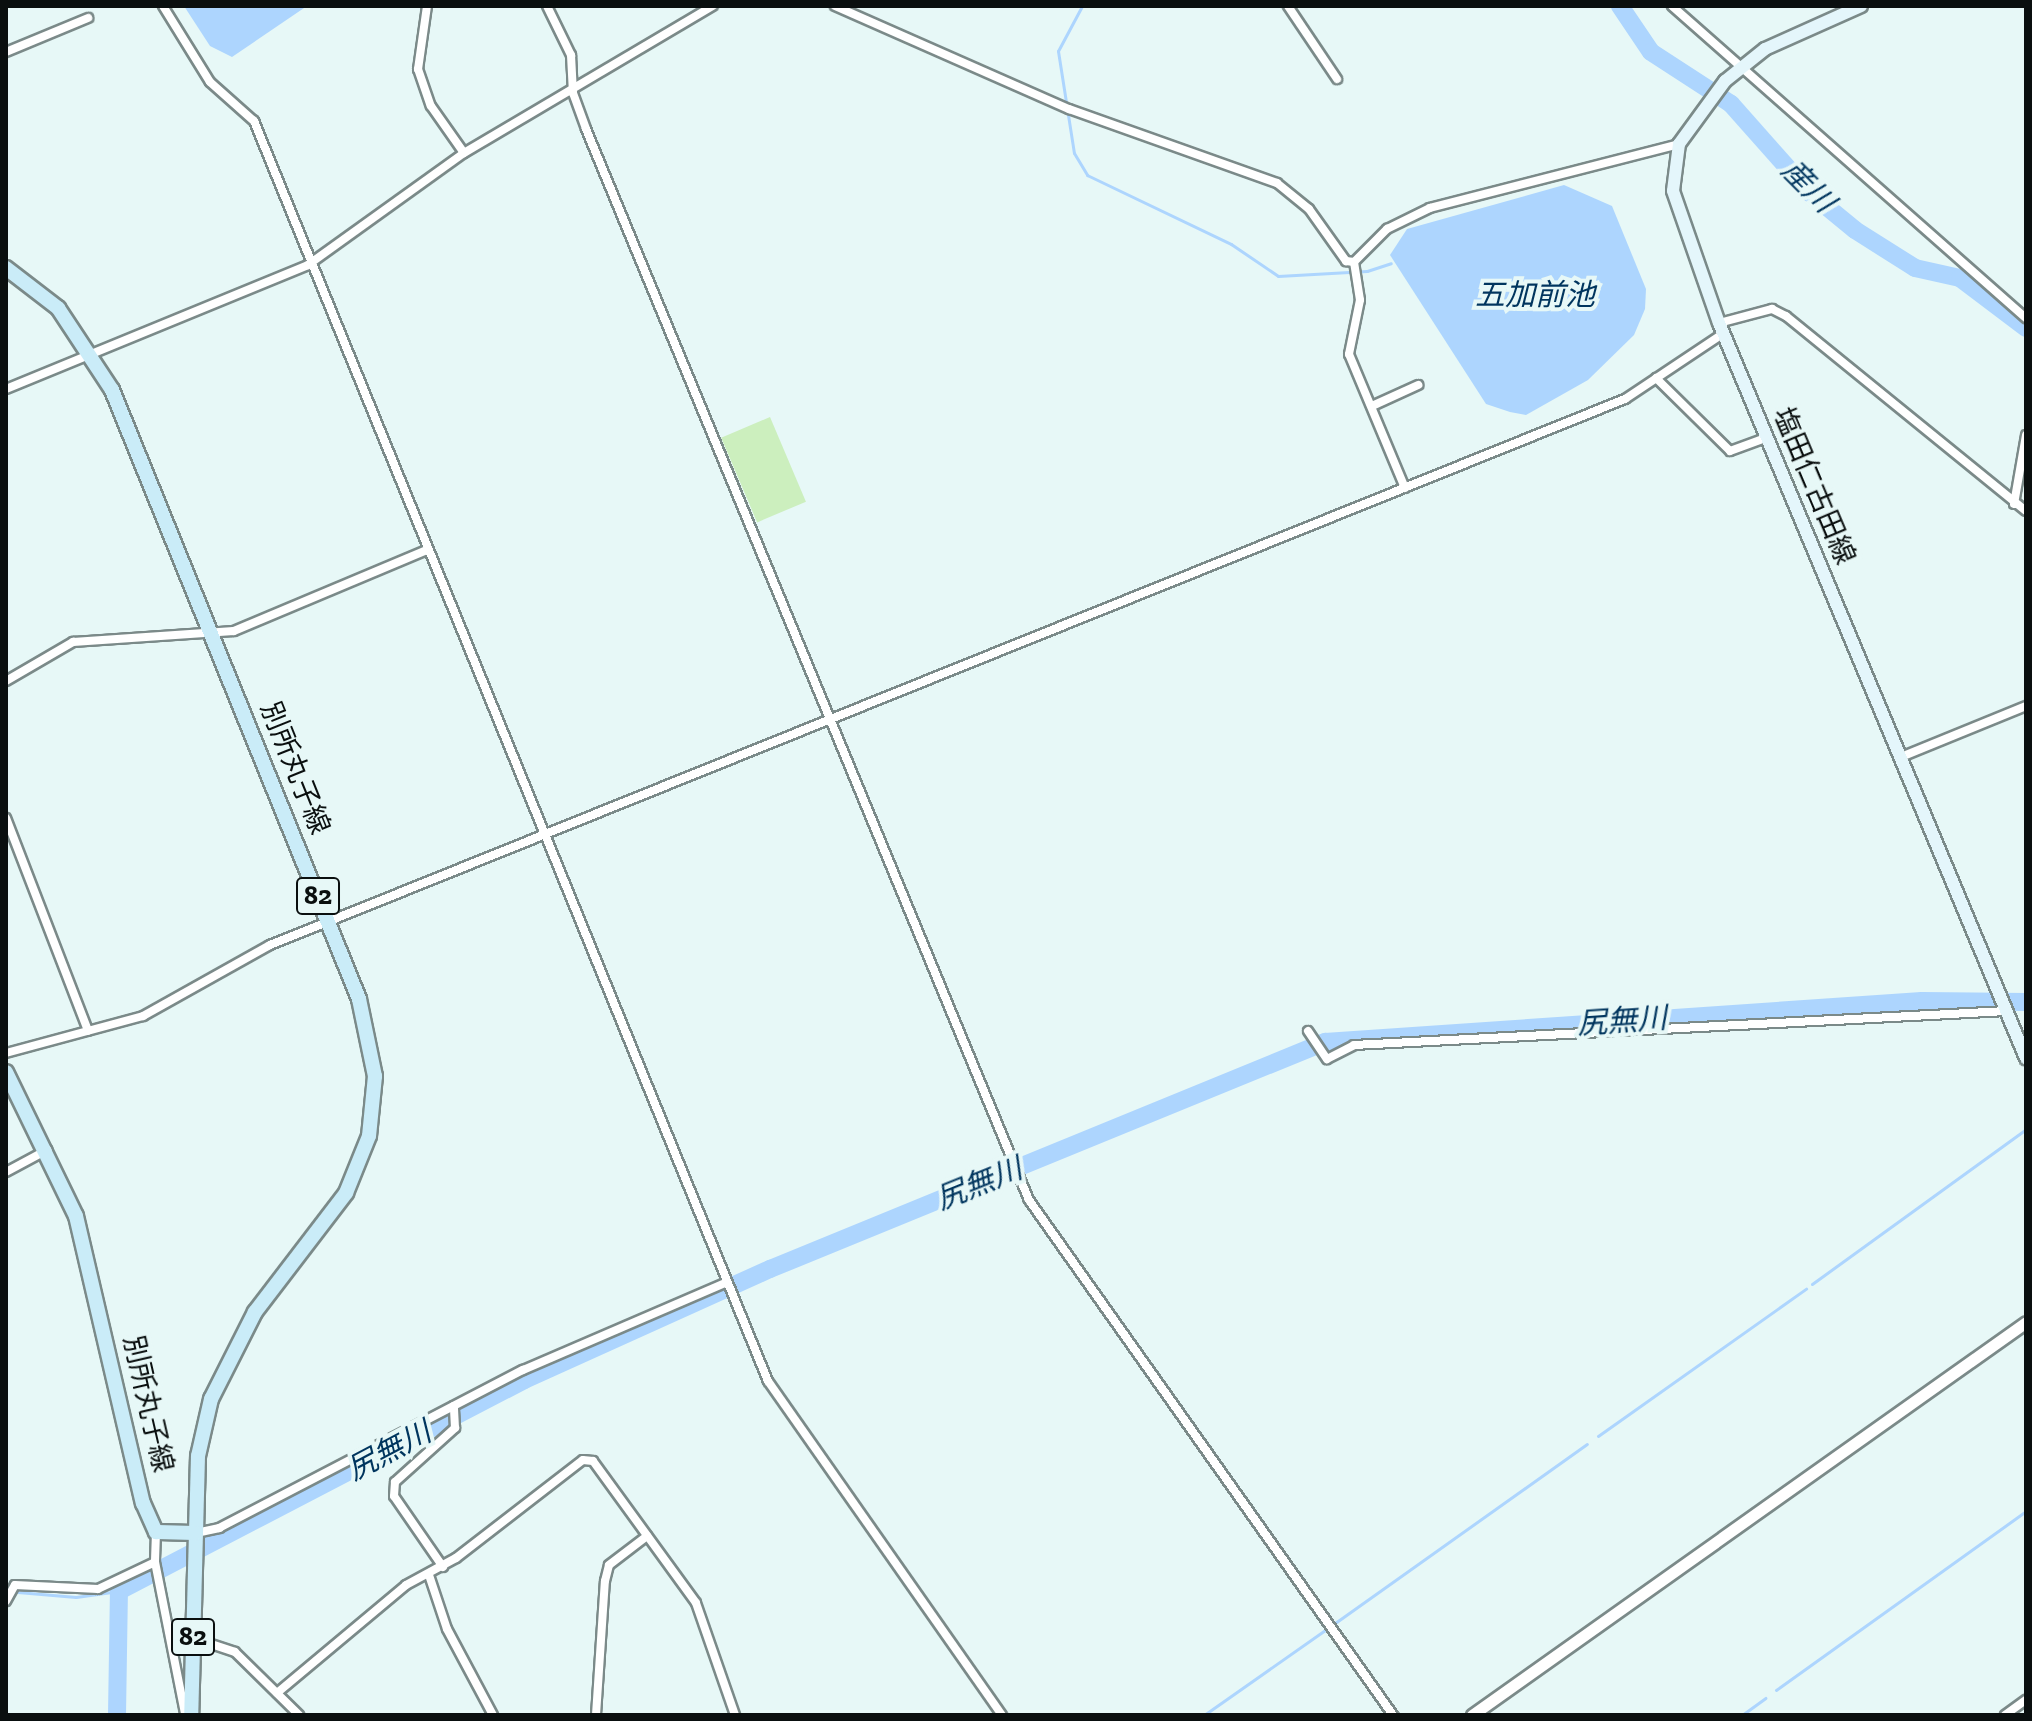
<!DOCTYPE html>
<meta charset="utf-8">
<style>
body{margin:0}
#map{position:relative;width:2032px;height:1721px;overflow:hidden;background:#e7f8f7;font-family:"Zilla Slab","Noto Sans JP",serif}
div>[style]{position:absolute}
[style*='--x']{left:calc(var(--x)*1px);top:calc(var(--y)*1px);width:calc(var(--w)*1px);rotate:calc(var(--a)*1deg)}
.green>*{inset:0;background:#ccefbe;transform-origin:0 0}
.water>*{inset:0;background:#add5fe}
.stream>*{height:3px;margin:-1.5px;padding:0 1.5px;transform-origin:1.5px;border-radius:1.5px;background:#add5fe}
.river>*{height:18px;margin:-9px;padding:0 9px;transform-origin:9px;border-radius:9px;background:#add5fe}
.roads{filter:drop-shadow(2px 0 #7b8a89) drop-shadow(-2px 0 #7b8a89) drop-shadow(0 2px #7b8a89) drop-shadow(0 -2px #7b8a89)}
.minor>*{height:8px;margin:-4px;padding:0 4px;transform-origin:4px;border-radius:4px;background:#fff}
.tertiary>*{height:11px;margin:-5.5px;padding:0 5.5px;transform-origin:5.5px;border-radius:5.5px;background:#fff}
.secondary>*{height:12px;margin:-6px;padding:0 6px;transform-origin:6px;border-radius:6px;background:#e4f6fb}
.primary>*{height:14px;margin:-7px;padding:0 7px;transform-origin:7px;border-radius:7px;background:#caecf8}
span{translate:-50% -50%;white-space:nowrap;text-align:center;line-height:1.15;-webkit-text-stroke:8px #e7f8f7;paint-order:stroke}
.shield-label span{padding:2px 6px;background:#e7f8f7;border:2px solid;border-radius:6px;-webkit-text-stroke-width:0}
.shield-label{font-size:26px;color:#0a0f0f;font-weight:700}
.street-label{font-size:28px;color:#0a0f0f}
.water-label{font-size:30px;color:#00355e;font-style:italic}
.frame{position:absolute;inset:0;border:8px solid #0a0f0f;pointer-events:none}
</style>
<div id="map">
<div class="green">
<i style="left:770px;top:417px;width:92px;height:53px;rotate:67deg"></i>
</div>
<div class="water">
<i style="clip-path:polygon(184px 6px,307px 6px,232px 57px,210px 46px)"></i>
<i style="clip-path:polygon(1564px 185px,1612px 206px,1646px 289px,1645px 309px,1634px 335px,1588px 380px,1526px 415px,1510px 412px,1486px 404px,1390px 255px,1407px 229px)"></i>
</div>
<div class="stream">
<i style="--x:1082;--y:6;--w:51;--a:118.1"></i>
<i style="--x:1058;--y:51;--w:103;--a:81.1"></i>
<i style="--x:1074;--y:153;--w:26;--a:59"></i>
<i style="--x:1087;--y:175;--w:160;--a:25.6"></i>
<i style="--x:1231;--y:244;--w:57;--a:34.2"></i>
<i style="--x:1278;--y:276;--w:89;--a:-3.2"></i>
<i style="--x:1367;--y:271;--w:25;--a:-18"></i>
<i style="--x:1812;--y:1284;--w:264;--a:-35.9"></i>
<i style="--x:1598;--y:1436;--w:255;--a:-35.3"></i>
<i style="--x:6;--y:1591;--w:70;--a:4.9"></i>
<i style="--x:76;--y:1597;--w:43;--a:-7.9"></i>
<i style="--x:1335;--y:1623;--w:309;--a:-35.4"></i>
<i style="--x:1776;--y:1690;--w:307;--a:-35.6"></i>
<i style="--x:1204;--y:1715;--w:148;--a:-35.1"></i>
<i style="--x:1742;--y:1715;--w:29;--a:-36"></i>
</div>
<div class="river">
<i style="--x:1620;--y:6;--w:55;--a:56"></i>
<i style="--x:1651;--y:52;--w:95;--a:33"></i>
<i style="--x:1731;--y:104;--w:119;--a:48.4"></i>
<i style="--x:1810;--y:193;--w:58;--a:39.4"></i>
<i style="--x:1855;--y:230;--w:71;--a:32.3"></i>
<i style="--x:1915;--y:268;--w:46;--a:12.5"></i>
<i style="--x:1960;--y:278;--w:83;--a:37.1"></i>
<i style="--x:117;--y:1715;--w:124;--a:-89.1"></i>
<i style="--x:119;--y:1591;--w:457;--a:-27.5"></i>
<i style="--x:524;--y:1380;--w:270;--a:-24.3"></i>
<i style="--x:770;--y:1269;--w:600;--a:-22.25"></i>
<i style="--x:1325;--y:1042;--w:598;--a:-3.93"></i>
<i style="--x:1922;--y:1001;--w:104;--a:0.6"></i>
</div>
<div class="roads">
<div class="minor">
<i style="--x:163;--y:6;--w:89;--a:58.3"></i>
<i style="--x:210;--y:82;--w:59;--a:41.6"></i>
<i style="--x:254;--y:121;--w:1361;--a:67.81"></i>
<i style="--x:768;--y:1381;--w:408;--a:55"></i>
<i style="--x:427;--y:6;--w:64;--a:98.1"></i>
<i style="--x:418;--y:69;--w:39;--a:71"></i>
<i style="--x:431;--y:106;--w:57;--a:54.9"></i>
<i style="--x:547;--y:6;--w:55;--a:63.9"></i>
<i style="--x:571;--y:55;--w:38;--a:87"></i>
<i style="--x:573;--y:93;--w:38;--a:70"></i>
<i style="--x:586;--y:129;--w:1159;--a:67.53"></i>
<i style="--x:1029;--y:1200;--w:631;--a:54.75"></i>
<i style="--x:835;--y:6;--w:256;--a:23.8"></i>
<i style="--x:1069;--y:109;--w:221;--a:19.6"></i>
<i style="--x:1277;--y:183;--w:41;--a:39.1"></i>
<i style="--x:1309;--y:209;--w:64;--a:54.6"></i>
<i style="--x:1346;--y:261;--w:8;--a:7"></i>
<i style="--x:1288;--y:6;--w:88;--a:56.1"></i>
<i style="--x:1672;--y:6;--w:472;--a:41.4"></i>
<i style="--x:6;--y:52;--w:89;--a:-22.5"></i>
<i style="--x:1719;--y:323;--w:55;--a:-14.8"></i>
<i style="--x:1772;--y:309;--w:16;--a:27"></i>
<i style="--x:1786;--y:316;--w:309;--a:39.1"></i>
<i style="--x:1656;--y:378;--w:104;--a:44.6"></i>
<i style="--x:1730;--y:451;--w:40;--a:-20.2"></i>
<i style="--x:6;--y:389;--w:326;--a:-22.3"></i>
<i style="--x:308;--y:265;--w:192;--a:-35.7"></i>
<i style="--x:464;--y:153;--w:289;--a:-30.6"></i>
<i style="--x:1372;--y:406;--w:51;--a:-24.5"></i>
<i style="--x:1405;--y:488;--w:145;--a:-112.7"></i>
<i style="--x:1349;--y:354;--w:55;--a:-78.5"></i>
<i style="--x:1360;--y:300;--w:38;--a:-99"></i>
<i style="--x:1354;--y:262;--w:47;--a:-45"></i>
<i style="--x:1387;--y:229;--w:48;--a:-26"></i>
<i style="--x:1430;--y:208;--w:257;--a:-14.4"></i>
<i style="--x:2014;--y:504;--w:70;--a:-80.1"></i>
<i style="--x:6;--y:681;--w:78;--a:-30.2"></i>
<i style="--x:73;--y:642;--w:161;--a:-3.9"></i>
<i style="--x:234;--y:631;--w:209;--a:-22.8"></i>
<i style="--x:1901;--y:757;--w:135;--a:-22.2"></i>
<i style="--x:6;--y:818;--w:228;--a:68.9"></i>
<i style="--x:1308;--y:1031;--w:34;--a:56"></i>
<i style="--x:1327;--y:1059;--w:30;--a:-27"></i>
<i style="--x:1354;--y:1045;--w:654;--a:-2.98"></i>
<i style="--x:6;--y:1053;--w:142;--a:-15.1"></i>
<i style="--x:143;--y:1016;--w:145;--a:-29.2"></i>
<i style="--x:270;--y:945;--w:1461;--a:-21.95"></i>
<i style="--x:1625;--y:399;--w:119;--a:-33.7"></i>
<i style="--x:6;--y:1172;--w:47;--a:-28.2"></i>
<i style="--x:156;--y:1532;--w:30;--a:92"></i>
<i style="--x:155;--y:1562;--w:154;--a:78.8"></i>
<i style="--x:196;--y:1533;--w:24;--a:-12"></i>
<i style="--x:219;--y:1528;--w:343;--a:-27.5"></i>
<i style="--x:523;--y:1370;--w:222;--a:-23.3"></i>
<i style="--x:443;--y:1567;--w:86;--a:-124.6"></i>
<i style="--x:394;--y:1496;--w:14;--a:-86"></i>
<i style="--x:395;--y:1482;--w:81;--a:-42"></i>
<i style="--x:455;--y:1428;--w:22;--a:-93"></i>
<i style="--x:429;--y:1575;--w:57;--a:71.6"></i>
<i style="--x:447;--y:1629;--w:98;--a:61.9"></i>
<i style="--x:6;--y:1601;--w:18;--a:-61"></i>
<i style="--x:15;--y:1585;--w:83;--a:2.8"></i>
<i style="--x:98;--y:1589;--w:63;--a:-25.3"></i>
<i style="--x:193;--y:1638;--w:44;--a:18.4"></i>
<i style="--x:235;--y:1652;--w:90;--a:44.5"></i>
<i style="--x:277;--y:1693;--w:168;--a:-39.9"></i>
<i style="--x:406;--y:1585;--w:57;--a:-28.4"></i>
<i style="--x:456;--y:1558;--w:160;--a:-37.7"></i>
<i style="--x:583;--y:1460;--w:10;--a:6"></i>
<i style="--x:593;--y:1461;--w:175;--a:54"></i>
<i style="--x:696;--y:1603;--w:119;--a:70.8"></i>
<i style="--x:596;--y:1715;--w:134;--a:-86.2"></i>
<i style="--x:605;--y:1581;--w:16;--a:-76"></i>
<i style="--x:609;--y:1565;--w:48;--a:-37.3"></i>
<i style="--x:2005;--y:1715;--w:26;--a:-36"></i>
</div>
<div class="tertiary">
<i style="--x:1472;--y:1715;--w:679;--a:-35.35"></i>
</div>
<div class="secondary">
<i style="--x:1861;--y:6;--w:105;--a:155.9"></i>
<i style="--x:1765;--y:49;--w:51;--a:141.3"></i>
<i style="--x:1725;--y:81;--w:78;--a:126.1"></i>
<i style="--x:1679;--y:144;--w:47;--a:97.3"></i>
<i style="--x:1673;--y:191;--w:140;--a:70.8"></i>
<i style="--x:1719;--y:323;--w:797;--a:67.33"></i>
</div>
<div class="primary">
<i style="--x:6;--y:268;--w:66;--a:37.6"></i>
<i style="--x:58;--y:308;--w:98;--a:56.6"></i>
<i style="--x:112;--y:390;--w:657;--a:67.92"></i>
<i style="--x:359;--y:999;--w:79;--a:78.3"></i>
<i style="--x:375;--y:1076;--w:60;--a:95.7"></i>
<i style="--x:369;--y:1136;--w:61;--a:112"></i>
<i style="--x:346;--y:1193;--w:150;--a:127.4"></i>
<i style="--x:255;--y:1312;--w:97;--a:116.8"></i>
<i style="--x:211;--y:1399;--w:58;--a:102.8"></i>
<i style="--x:198;--y:1456;--w:259;--a:91.5"></i>
<i style="--x:6;--y:1072;--w:160;--a:64.1"></i>
<i style="--x:76;--y:1216;--w:295;--a:76.9"></i>
<i style="--x:143;--y:1503;--w:32;--a:66"></i>
<i style="--x:156;--y:1532;--w:40;--a:1.4"></i>
</div>
</div>
<div class="shield-label">
<span style="left:318px;top:896px">82</span>
<span style="left:193px;top:1637px">82</span>
</div>
<div class="street-label">
<span style="left:1814px;top:486px;rotate:67deg">塩田仁古田線</span>
<span style="left:295px;top:768px;rotate:68deg">別所丸子線</span>
<span style="left:148px;top:1404px;rotate:77deg">別所丸子線</span>
</div>
<div class="water-label">
<span style="left:1808px;top:186px;rotate:45deg">産川</span>
<span style="left:1535px;top:295px">五加前池</span>
<span style="left:1622px;top:1021px;rotate:-4deg">尻無川</span>
<span style="left:979px;top:1184px;rotate:-22deg">尻無川</span>
<span style="left:389px;top:1451px;rotate:-28deg">尻無川</span>
</div>
<div class="frame"></div>
</div>
